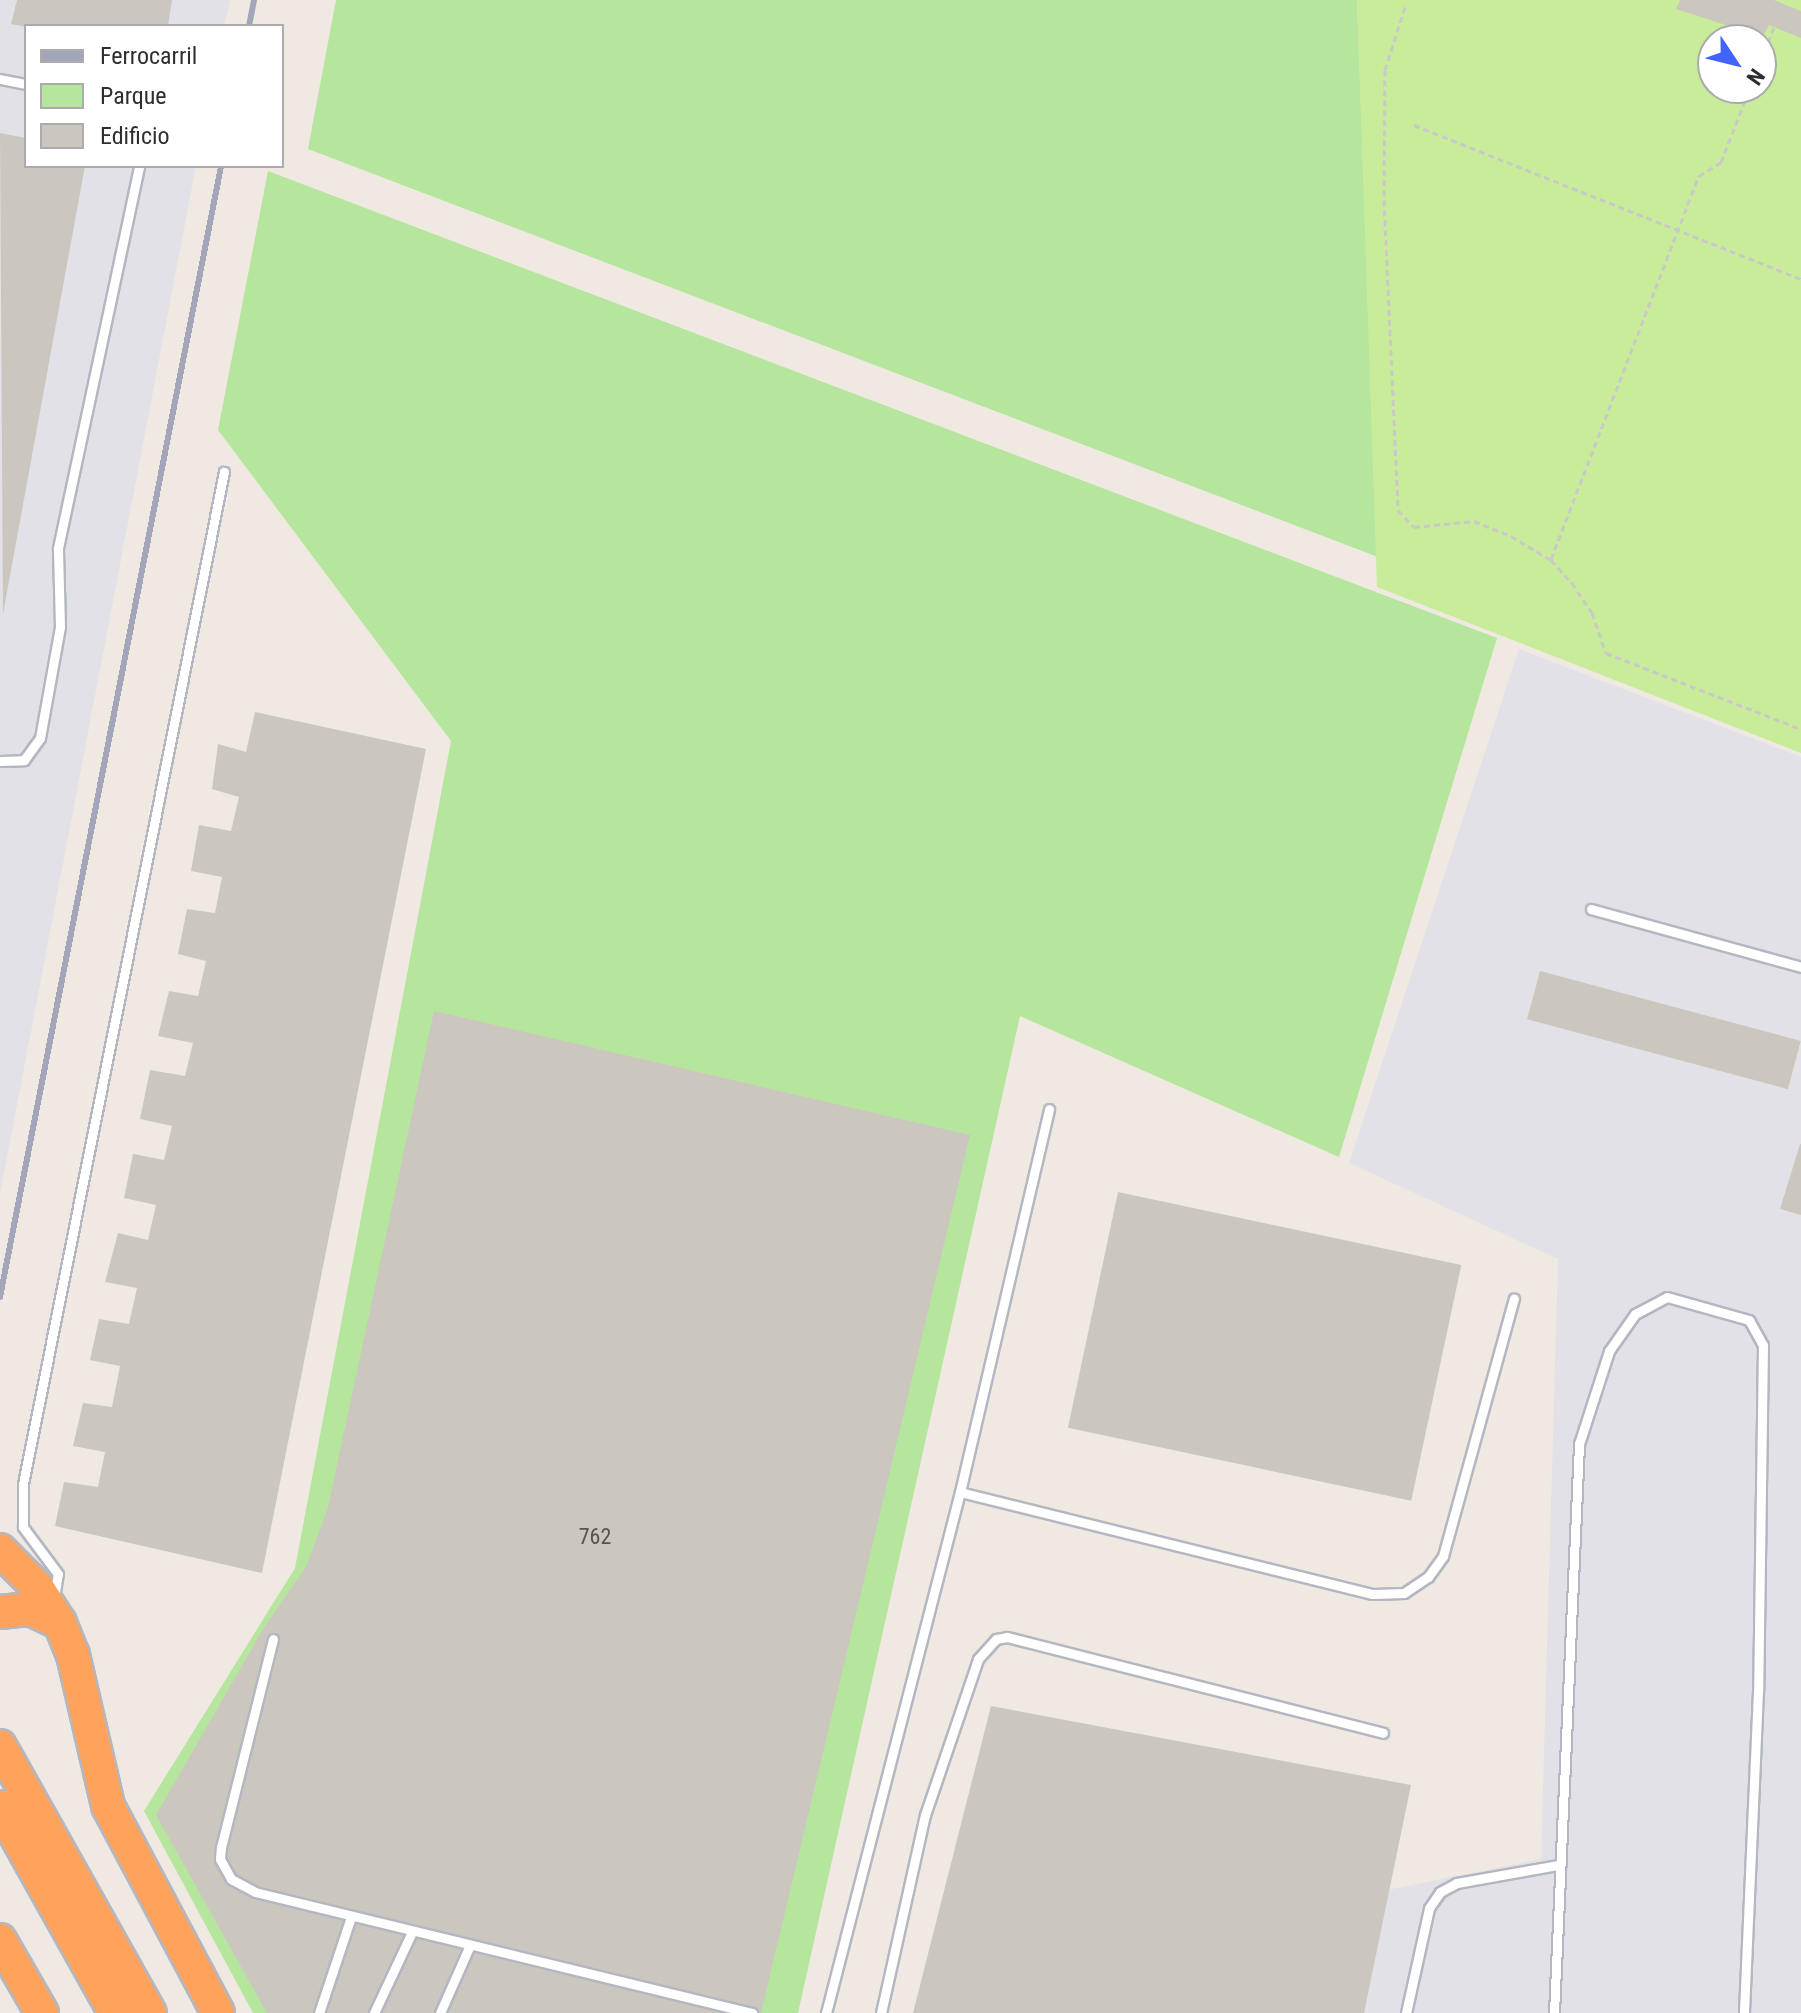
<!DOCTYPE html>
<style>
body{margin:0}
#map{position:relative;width:1801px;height:2013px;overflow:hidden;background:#efe9e1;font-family:"Roboto Condensed",sans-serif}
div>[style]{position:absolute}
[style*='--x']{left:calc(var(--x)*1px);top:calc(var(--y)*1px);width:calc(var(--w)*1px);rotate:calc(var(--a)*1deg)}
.industrial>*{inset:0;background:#e3e1e8}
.green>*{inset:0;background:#b6e59e}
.pitch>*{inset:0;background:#c9ec9a}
.building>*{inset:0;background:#cbc7bf;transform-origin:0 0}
.path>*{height:3px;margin-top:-1.5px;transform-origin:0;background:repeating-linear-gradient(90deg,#c9c9c9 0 6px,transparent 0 10px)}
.roads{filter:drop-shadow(2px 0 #b4b7c1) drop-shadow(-2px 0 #b4b7c1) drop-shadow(0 2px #b4b7c1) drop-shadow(0 -2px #b4b7c1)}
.lane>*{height:9px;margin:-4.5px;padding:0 4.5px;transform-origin:4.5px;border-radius:4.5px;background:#fff}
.highway>*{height:32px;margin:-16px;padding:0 16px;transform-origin:16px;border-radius:16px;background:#ffa35c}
.rail>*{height:6px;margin:-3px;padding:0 3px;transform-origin:3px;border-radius:3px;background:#a3a6b8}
span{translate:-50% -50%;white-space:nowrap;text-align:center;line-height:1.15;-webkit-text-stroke:6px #fff;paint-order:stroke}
.number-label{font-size:22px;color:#555452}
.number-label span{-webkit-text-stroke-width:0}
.legend{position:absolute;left:24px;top:24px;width:260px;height:144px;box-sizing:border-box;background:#fff;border:2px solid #ababab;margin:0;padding:10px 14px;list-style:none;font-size:24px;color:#2e2e2e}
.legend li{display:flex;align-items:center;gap:16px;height:40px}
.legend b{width:40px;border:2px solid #ababab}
.north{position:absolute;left:1697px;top:24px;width:80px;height:80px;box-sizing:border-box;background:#fff;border:2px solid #ababab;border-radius:50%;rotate:125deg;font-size:22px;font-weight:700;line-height:32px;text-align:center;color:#2e2e2e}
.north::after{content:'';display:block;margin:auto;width:28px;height:36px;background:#4264fb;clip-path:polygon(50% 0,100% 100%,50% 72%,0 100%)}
</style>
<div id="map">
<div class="industrial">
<i style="clip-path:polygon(0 0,230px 0,224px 26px,26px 26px,26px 166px,196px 166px,0 1194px)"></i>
<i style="clip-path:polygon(1519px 649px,1801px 757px,1801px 2013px,1356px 2013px,1382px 1891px,1541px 1859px,1558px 1259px,1349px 1163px)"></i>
</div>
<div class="green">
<i style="clip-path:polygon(336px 0,1357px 0,1378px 557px,308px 149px)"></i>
<i style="clip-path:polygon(268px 171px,1497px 638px,1339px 1157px,1020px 1016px,798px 2013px,253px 2013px,144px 1811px,295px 1568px,451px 741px,218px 430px)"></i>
</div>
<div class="pitch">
<i style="clip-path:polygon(evenodd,1357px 0,1801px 0,1801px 753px,1377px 587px,1357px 0,1713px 40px,1761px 40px,1761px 88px,1713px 88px,1713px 40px)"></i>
</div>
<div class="building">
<i style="clip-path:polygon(17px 0,172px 0,168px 26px,26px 27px,11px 24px)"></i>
<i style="clip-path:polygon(1680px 0,1774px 0,1801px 11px,1801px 38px,1769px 25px,1763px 37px,1676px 9px)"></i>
<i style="clip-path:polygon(0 133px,26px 138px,26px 166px,85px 166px,3px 614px)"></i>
<i style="clip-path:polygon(255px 712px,426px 749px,262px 1573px,55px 1526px,64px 1482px,98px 1487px,105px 1452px,73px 1446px,83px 1403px,112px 1407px,120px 1366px,90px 1360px,99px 1319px,129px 1324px,137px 1288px,105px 1282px,118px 1233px,148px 1240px,156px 1205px,124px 1198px,133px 1154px,164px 1160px,172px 1126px,140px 1119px,150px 1070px,185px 1076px,193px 1043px,158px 1036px,169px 991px,198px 996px,206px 961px,178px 954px,187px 909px,215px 913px,222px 877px,191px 871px,199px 825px,231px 831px,239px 797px,212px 789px,218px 744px,246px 752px)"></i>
<i style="left:1540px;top:971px;width:270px;height:50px;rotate:15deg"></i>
<i style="clip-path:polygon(434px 1011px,970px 1135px,761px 2013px,267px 2013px,156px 1815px,263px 1629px,306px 1567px,328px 1507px)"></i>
<i style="clip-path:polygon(1800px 1144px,1801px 1144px,1801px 1215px,1780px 1209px)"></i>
<i style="left:1118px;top:1192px;width:351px;height:241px;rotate:12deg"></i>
<i style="clip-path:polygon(991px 1706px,1411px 1785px,1364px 2013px,913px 2013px)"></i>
</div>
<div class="path">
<i style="--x:1405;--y:7;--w:66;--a:107.6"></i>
<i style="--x:1385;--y:70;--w:130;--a:90.4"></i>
<i style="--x:1384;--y:200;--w:310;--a:87.4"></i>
<i style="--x:1398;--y:510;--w:23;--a:47"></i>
<i style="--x:1414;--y:527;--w:60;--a:-5.7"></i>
<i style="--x:1474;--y:521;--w:40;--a:22"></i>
<i style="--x:1511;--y:536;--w:47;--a:31"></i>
<i style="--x:1551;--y:560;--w:31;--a:48"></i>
<i style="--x:1572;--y:583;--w:36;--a:56"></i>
<i style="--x:1592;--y:613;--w:42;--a:70.7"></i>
<i style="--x:1606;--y:653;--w:209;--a:21.3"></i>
<i style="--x:1761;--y:61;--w:36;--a:-69"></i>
<i style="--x:1414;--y:125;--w:417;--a:21.7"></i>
<i style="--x:1551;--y:559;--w:411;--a:-68.9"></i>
<i style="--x:1699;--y:176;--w:26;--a:-32"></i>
<i style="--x:1721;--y:162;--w:79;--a:-68.6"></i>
</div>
<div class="roads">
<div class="lane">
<i style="--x:0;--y:79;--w:26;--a:11"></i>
<i style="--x:0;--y:761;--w:24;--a:-2"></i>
<i style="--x:24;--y:760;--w:27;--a:-54"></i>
<i style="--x:40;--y:738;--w:113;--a:-79.8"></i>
<i style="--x:60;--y:627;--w:79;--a:-91.5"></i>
<i style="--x:58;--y:548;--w:390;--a:-78"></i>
<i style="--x:1591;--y:909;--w:218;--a:15.4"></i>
<i style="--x:960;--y:1492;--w:425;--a:13.9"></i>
<i style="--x:1373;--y:1594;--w:31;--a:-2"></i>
<i style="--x:1404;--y:1593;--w:29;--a:-34"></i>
<i style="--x:1428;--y:1577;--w:26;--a:-54"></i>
<i style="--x:1443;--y:1556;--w:267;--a:-74.6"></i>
<i style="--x:54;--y:1598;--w:24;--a:-81"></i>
<i style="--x:58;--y:1574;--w:59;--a:-126.7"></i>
<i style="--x:23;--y:1527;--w:43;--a:-90"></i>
<i style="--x:23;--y:1484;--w:1032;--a:-78.77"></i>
<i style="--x:273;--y:1639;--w:214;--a:104"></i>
<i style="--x:221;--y:1847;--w:12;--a:95"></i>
<i style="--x:220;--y:1859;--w:23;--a:61"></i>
<i style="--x:231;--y:1879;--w:27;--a:28"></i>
<i style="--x:255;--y:1892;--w:512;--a:13.68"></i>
<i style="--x:319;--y:2013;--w:101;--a:-71.6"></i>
<i style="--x:374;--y:2013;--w:89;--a:-64.9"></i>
<i style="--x:440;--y:2013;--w:74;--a:-66.2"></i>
<i style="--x:826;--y:2013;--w:538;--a:-75.58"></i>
<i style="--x:960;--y:1492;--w:393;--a:-76.9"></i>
<i style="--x:881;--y:2013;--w:203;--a:-77.5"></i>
<i style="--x:925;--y:1815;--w:165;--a:-71.2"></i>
<i style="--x:978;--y:1659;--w:27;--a:-48"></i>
<i style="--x:996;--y:1639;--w:11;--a:-10"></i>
<i style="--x:1007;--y:1637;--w:388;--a:14.3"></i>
<i style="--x:1406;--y:2013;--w:107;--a:-77.6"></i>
<i style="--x:1429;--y:1908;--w:19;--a:-55"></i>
<i style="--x:1440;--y:1892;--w:19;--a:-28"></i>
<i style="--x:1457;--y:1883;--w:103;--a:-10.1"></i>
<i style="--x:1554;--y:2013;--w:570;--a:-87.48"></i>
<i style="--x:1579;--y:1444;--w:98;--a:-72.1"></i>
<i style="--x:1609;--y:1351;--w:45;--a:-54.9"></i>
<i style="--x:1635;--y:1314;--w:36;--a:-28"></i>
<i style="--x:1667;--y:1297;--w:85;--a:15.7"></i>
<i style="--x:1749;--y:1320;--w:29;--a:61"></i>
<i style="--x:1763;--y:1345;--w:346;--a:90.8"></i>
<i style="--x:1758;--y:1691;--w:322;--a:92.5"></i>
</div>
<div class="highway">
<i style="--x:0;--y:1550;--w:52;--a:45"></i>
<i style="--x:37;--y:1587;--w:43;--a:57.4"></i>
<i style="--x:60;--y:1623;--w:35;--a:68"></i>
<i style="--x:73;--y:1655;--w:155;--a:76.9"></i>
<i style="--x:108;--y:1806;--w:234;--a:62"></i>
<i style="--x:0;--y:1612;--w:30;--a:-6"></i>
<i style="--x:30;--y:1609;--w:33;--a:25"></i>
<i style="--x:0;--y:1746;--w:306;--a:60.7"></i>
<i style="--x:0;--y:1807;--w:236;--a:60.8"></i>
<i style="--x:0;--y:1940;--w:84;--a:60.1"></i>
</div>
</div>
<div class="rail">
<i style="--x:249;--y:26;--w:26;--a:-79"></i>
<i style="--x:0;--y:1297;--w:1152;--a:-78.94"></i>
</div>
<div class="number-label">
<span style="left:595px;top:1537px">762</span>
</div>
<ul class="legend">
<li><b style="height:10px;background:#a3a6b8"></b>Ferrocarril</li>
<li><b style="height:22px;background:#b6e59e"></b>Parque</li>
<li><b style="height:22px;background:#cbc7bf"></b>Edificio</li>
</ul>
<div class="north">N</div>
</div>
